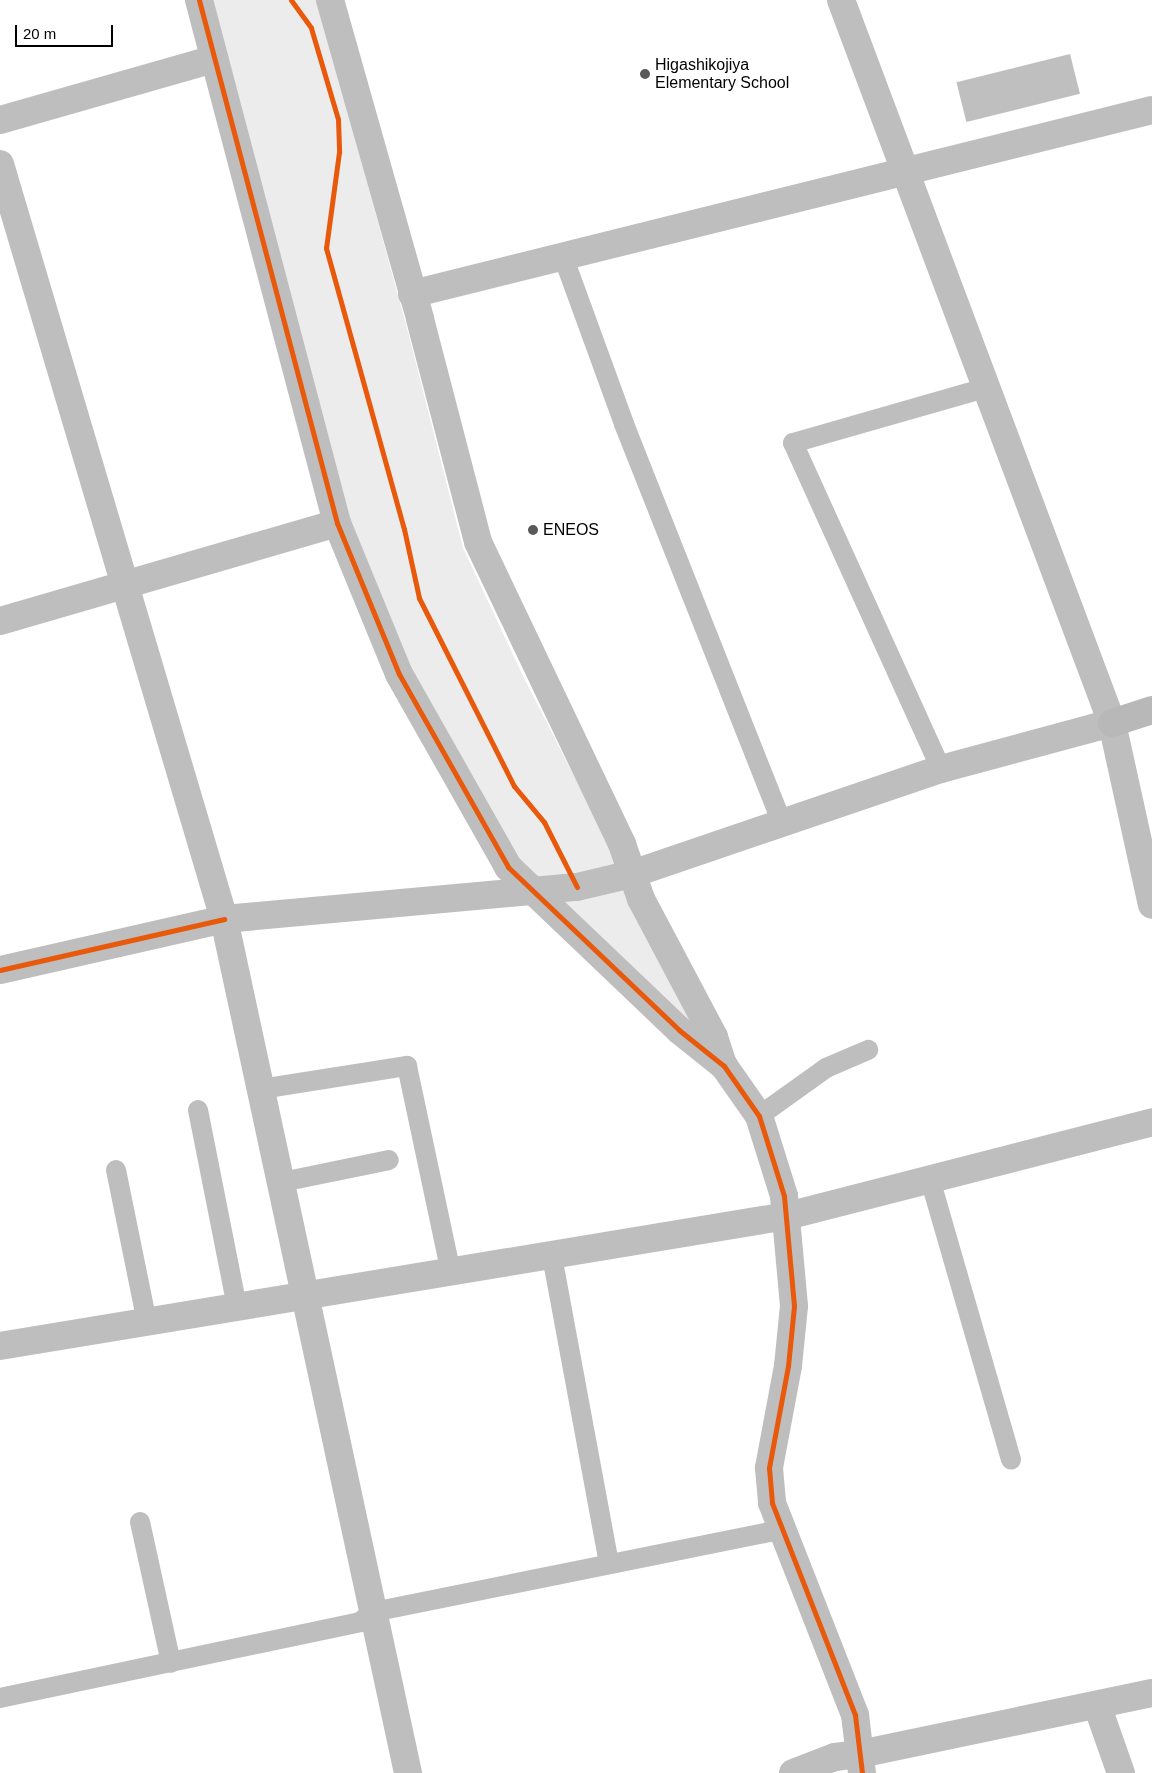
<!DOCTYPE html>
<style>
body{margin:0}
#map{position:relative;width:1152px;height:1773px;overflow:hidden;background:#fff;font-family:Helvetica,sans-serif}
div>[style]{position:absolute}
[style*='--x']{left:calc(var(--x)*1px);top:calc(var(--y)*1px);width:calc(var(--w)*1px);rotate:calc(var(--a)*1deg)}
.green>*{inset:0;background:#ececec}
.water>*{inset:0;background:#bfbfbf;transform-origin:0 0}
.lane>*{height:20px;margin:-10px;padding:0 10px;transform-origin:10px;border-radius:10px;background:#bebebe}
.street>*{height:28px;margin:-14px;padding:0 14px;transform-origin:14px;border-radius:14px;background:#bebebe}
.secondary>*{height:28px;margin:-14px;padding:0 14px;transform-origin:14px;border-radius:14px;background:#b8b8b8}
.cycleway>*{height:5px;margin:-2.5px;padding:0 2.5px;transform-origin:2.5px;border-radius:2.5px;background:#e8590c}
.dots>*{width:14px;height:14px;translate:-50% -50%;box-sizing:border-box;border:2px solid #fff;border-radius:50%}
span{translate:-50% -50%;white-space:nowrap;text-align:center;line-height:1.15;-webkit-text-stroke:4.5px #fff;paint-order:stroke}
.poi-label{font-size:16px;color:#000}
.left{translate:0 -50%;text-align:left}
.scale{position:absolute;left:15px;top:25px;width:98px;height:22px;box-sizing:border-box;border:2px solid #000;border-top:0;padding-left:6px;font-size:15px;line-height:18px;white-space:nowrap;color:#000;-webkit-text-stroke:4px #fff;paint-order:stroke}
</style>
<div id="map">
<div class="green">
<i style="clip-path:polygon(207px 0,317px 0,407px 328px,463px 548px,524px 678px,718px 1058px,534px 885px,407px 671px,344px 521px)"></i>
</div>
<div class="water">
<i style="left:1070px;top:54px;width:41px;height:117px;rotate:76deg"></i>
</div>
<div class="lane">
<i style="--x:563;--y:256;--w:179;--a:70"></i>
<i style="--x:624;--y:424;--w:427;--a:68.4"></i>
<i style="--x:941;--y:769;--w:358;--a:-114.4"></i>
<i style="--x:793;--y:443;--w:203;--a:-16"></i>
<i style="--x:261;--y:1089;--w:148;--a:-9"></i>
<i style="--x:407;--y:1066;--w:212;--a:78"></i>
<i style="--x:198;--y:1110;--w:201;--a:78.8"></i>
<i style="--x:759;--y:1116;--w:82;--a:-35.6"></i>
<i style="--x:826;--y:1068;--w:46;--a:-23.2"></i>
<i style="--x:116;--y:1170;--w:155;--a:78.5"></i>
<i style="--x:930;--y:1179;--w:292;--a:73.9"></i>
<i style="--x:282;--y:1182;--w:109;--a:-11.6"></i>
<i style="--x:552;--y:1256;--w:313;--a:79.5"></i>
<i style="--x:140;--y:1522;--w:144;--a:77.6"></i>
<i style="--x:0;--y:1698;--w:368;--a:-11.9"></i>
<i style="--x:360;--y:1622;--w:16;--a:-38"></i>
<i style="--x:373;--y:1612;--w:415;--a:-11.4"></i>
</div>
<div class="street">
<i style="--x:199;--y:0;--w:541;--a:75.22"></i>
<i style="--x:337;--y:523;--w:163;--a:67.7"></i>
<i style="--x:399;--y:674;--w:222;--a:60.5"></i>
<i style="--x:508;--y:867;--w:236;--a:43.6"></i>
<i style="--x:679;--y:1030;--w:58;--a:38.7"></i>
<i style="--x:724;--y:1066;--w:61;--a:55"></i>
<i style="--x:759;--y:1116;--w:84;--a:72.6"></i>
<i style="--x:784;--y:1196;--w:110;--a:84.8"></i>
<i style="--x:794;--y:1306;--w:60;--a:95.7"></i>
<i style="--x:788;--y:1366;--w:104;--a:100.6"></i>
<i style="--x:769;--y:1468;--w:35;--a:85"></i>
<i style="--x:772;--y:1503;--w:228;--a:68.6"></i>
<i style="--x:855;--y:1715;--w:58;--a:83.1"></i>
<i style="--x:330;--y:0;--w:331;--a:74.2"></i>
<i style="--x:420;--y:319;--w:230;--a:75.4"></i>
<i style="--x:478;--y:542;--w:335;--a:64.5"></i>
<i style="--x:622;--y:844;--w:58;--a:70.9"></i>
<i style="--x:641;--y:899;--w:156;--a:62.1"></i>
<i style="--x:714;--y:1037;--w:29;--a:72"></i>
<i style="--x:841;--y:0;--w:772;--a:69.45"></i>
<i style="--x:1112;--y:723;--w:186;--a:77.6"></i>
<i style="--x:0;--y:120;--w:223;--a:-15.9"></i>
<i style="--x:0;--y:164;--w:788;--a:73.47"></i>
<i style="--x:224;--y:919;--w:874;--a:77.84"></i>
<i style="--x:412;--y:294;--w:763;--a:-13.96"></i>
<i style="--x:0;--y:621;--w:351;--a:-16.2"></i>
<i style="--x:0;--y:970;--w:230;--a:-12.8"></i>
<i style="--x:224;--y:919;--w:354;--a:-5.2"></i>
<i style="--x:577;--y:887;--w:57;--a:-13.3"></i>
<i style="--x:632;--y:874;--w:326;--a:-18.8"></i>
<i style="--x:941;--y:769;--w:177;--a:-15.1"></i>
<i style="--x:0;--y:1346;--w:798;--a:-9.38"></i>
<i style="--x:787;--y:1216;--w:377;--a:-14.4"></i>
<i style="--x:1097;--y:1705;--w:72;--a:70.6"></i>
<i style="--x:793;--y:1773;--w:45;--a:-20.9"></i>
<i style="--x:835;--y:1757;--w:25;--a:-7"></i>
<i style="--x:860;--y:1754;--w:298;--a:-11.8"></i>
</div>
<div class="secondary">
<i style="--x:1112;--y:723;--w:42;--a:-18"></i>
</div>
<div class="cycleway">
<i style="--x:199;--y:0;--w:541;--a:75.22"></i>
<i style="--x:337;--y:523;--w:163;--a:67.7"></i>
<i style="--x:399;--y:674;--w:222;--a:60.5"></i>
<i style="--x:508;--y:867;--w:236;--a:43.6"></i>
<i style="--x:679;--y:1030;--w:58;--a:38.7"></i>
<i style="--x:724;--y:1066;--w:61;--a:55"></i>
<i style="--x:759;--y:1116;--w:84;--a:72.6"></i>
<i style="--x:784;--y:1196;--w:110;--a:84.8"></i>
<i style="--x:794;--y:1306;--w:60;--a:95.7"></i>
<i style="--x:788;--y:1366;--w:104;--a:100.6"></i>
<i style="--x:769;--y:1468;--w:35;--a:85"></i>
<i style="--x:772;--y:1503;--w:228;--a:68.6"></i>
<i style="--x:855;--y:1715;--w:58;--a:83.1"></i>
<i style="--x:291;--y:0;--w:34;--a:54"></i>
<i style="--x:311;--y:28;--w:95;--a:73.5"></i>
<i style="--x:338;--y:119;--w:33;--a:88"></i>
<i style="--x:339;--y:152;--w:97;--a:97.7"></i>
<i style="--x:326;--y:248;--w:292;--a:74.5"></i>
<i style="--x:404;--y:529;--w:71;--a:77.7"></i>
<i style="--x:419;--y:598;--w:211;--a:63.2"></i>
<i style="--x:514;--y:786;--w:47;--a:50.2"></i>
<i style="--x:544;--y:822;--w:73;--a:63.1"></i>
<i style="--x:0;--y:970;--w:230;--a:-12.8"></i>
</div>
<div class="dots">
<i style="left:645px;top:74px;background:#595959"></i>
<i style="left:533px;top:530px;background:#595959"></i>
</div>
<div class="poi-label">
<span class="left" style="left:655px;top:74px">Higashikojiya<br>Elementary School</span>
<span class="left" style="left:543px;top:530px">ENEOS</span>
</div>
<div class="scale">20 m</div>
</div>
